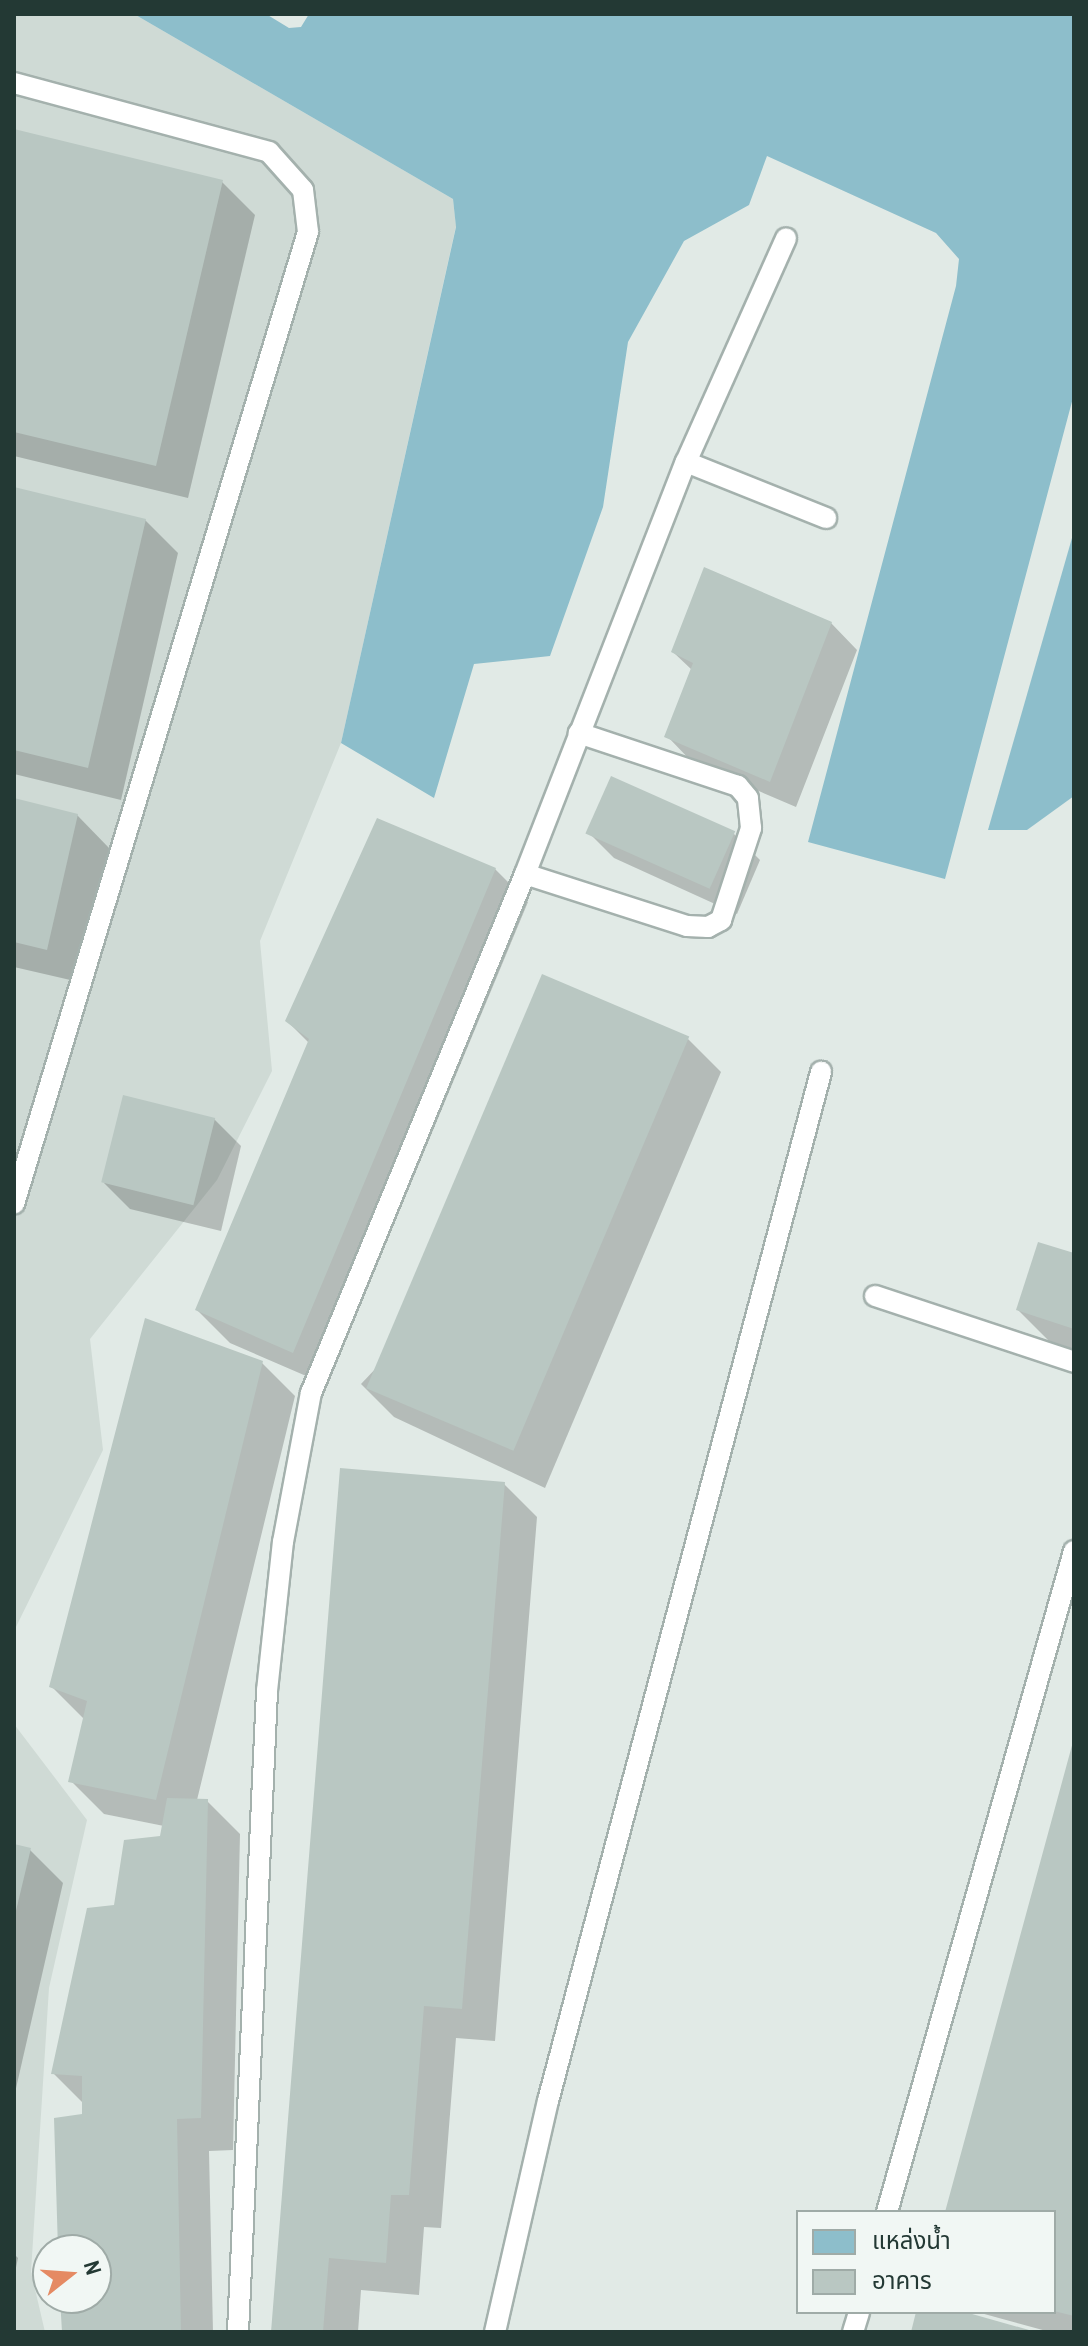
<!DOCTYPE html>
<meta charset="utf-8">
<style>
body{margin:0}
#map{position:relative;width:1088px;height:2346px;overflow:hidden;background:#e1eae6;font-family:"Archivo Narrow","Noto Sans Thai",sans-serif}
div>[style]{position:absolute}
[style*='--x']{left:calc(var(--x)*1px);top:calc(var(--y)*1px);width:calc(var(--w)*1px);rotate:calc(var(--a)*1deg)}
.built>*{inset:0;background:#cfdad5}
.water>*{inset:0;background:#8dbecb}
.shadow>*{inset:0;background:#0003}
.building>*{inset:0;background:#b9c7c2;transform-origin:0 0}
.roads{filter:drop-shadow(2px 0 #a4b1ad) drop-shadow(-2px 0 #a4b1ad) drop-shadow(0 2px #a4b1ad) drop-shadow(0 -2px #a4b1ad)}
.lane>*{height:20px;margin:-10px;padding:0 10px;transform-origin:10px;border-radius:10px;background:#fff}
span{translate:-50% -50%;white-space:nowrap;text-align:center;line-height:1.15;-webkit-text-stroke:8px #f1f7f4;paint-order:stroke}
.frame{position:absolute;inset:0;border:16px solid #233934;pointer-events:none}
.legend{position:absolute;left:796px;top:2210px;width:260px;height:104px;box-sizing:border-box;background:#f1f7f4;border:2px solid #9faba7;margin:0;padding:10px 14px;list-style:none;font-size:24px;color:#233934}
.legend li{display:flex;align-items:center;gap:16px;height:40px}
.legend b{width:40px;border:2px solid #9faba7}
.north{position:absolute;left:32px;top:2234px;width:80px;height:80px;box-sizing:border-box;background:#f1f7f4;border:2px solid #9faba7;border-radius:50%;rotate:73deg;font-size:22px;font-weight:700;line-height:32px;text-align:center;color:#233934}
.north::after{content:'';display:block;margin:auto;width:28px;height:36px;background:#e58a63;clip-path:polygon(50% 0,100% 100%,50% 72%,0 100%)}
</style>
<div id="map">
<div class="built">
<i style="clip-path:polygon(14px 14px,134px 14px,453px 199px,456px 226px,341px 743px,260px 941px,272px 1071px,217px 1180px,90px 1339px,103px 1450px,14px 1631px)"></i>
<i style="clip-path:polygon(14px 1724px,87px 1820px,49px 1988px,31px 2272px,45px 2332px,14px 2332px)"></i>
</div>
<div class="water">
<i style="clip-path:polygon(134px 14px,266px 14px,289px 28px,301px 27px,309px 14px,1074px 14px,1074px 394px,945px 879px,808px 842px,956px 286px,959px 259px,936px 233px,767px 156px,749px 205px,684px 241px,628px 342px,603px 507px,550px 656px,474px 664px,434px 798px,341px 743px,456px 227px,453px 199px)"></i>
<i style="clip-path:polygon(1074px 531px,1074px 796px,1027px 830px,988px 830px)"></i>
</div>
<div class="shadow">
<i style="clip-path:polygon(14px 131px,222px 182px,255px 215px,188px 498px,14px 456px)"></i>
<i style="clip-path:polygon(14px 489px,145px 520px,178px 553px,121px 800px,14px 774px)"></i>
<i style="clip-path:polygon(831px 623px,857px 650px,796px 807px,693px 763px,667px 736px,692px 670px,673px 652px)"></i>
<i style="clip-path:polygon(14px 801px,77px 815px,110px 849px,79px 982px,14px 967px)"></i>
<i style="clip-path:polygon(588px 832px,734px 834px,760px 860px,737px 914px,614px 858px)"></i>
<i style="clip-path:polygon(495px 869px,528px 902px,327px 1385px,230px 1343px,197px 1310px,309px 1043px,287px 1021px)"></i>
<i style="clip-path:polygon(688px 1039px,721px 1072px,545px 1488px,394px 1417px,361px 1384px)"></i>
<i style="clip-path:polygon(214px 1119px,241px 1146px,221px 1231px,130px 1209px,104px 1183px)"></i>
<i style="clip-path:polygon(1074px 1255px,1074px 1350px,1051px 1343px,1018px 1310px)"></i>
<i style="clip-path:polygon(262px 1363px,295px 1396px,197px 1800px,207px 1801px,240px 1834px,233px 2150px,209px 2151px,213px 2332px,64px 2332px,62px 2298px,96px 2298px,96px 2250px,60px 2250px,84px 2104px,53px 2073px,116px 1907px,161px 1838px,164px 1826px,104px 1814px,71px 1781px,85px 1720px,51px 1686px)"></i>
<i style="clip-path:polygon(504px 1484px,537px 1517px,495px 2041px,456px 2038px,441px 2228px,424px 2227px,419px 2295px,361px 2290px,358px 2332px,273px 2332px)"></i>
<i style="clip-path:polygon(1074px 1742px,1074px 2332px,1050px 2332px,977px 2312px,1054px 2312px,1054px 2212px,947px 2212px)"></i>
<i style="clip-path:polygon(14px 1846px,30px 1850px,63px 1883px,14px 2097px)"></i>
<i style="clip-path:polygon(14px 2254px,18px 2258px,14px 2277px)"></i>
</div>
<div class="building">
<i style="clip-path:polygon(14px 129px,223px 180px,156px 466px,14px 432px)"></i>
<i style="clip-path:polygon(14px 487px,146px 519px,88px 768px,14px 750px)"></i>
<i style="clip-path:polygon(704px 567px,832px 622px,770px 782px,664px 737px,693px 663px,671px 652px)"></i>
<i style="left:611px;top:776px;width:136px;height:63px;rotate:24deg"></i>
<i style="clip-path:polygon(14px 798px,78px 814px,47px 950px,14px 942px)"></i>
<i style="clip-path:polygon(377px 818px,496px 868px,293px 1353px,195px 1310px,309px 1039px,285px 1021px)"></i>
<i style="left:542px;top:974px;width:160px;height:450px;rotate:23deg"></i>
<i style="left:123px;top:1095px;width:95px;height:90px;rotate:14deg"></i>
<i style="clip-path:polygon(1038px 1242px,1074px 1253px,1074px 1329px,1016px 1310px)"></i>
<i style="clip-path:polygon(145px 1318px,263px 1361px,156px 1800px,68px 1782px,87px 1701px,49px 1687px)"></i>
<i style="clip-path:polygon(340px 1468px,505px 1482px,462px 2009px,424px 2006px,409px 2195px,391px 2195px,386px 2263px,329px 2258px,323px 2332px,271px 2332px)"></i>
<i style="clip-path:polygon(1074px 1738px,1074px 2316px,1054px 2311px,1054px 2212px,945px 2212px)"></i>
<i style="clip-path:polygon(167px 1798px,208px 1799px,201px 2118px,177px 2119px,181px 2332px,62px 2332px,60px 2298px,96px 2298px,96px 2250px,58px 2250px,54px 2118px,82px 2114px,82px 2076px,51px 2074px,87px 1908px,114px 1905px,124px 1840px,160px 1836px)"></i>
<i style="clip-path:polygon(14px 1844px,31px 1848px,15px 1915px,14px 1915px)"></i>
<i style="clip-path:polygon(916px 2312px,965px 2312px,1036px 2332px,911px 2332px)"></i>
</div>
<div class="roads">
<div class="lane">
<i style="--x:14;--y:83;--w:264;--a:15.1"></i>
<i style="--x:269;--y:152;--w:51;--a:48.2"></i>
<i style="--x:303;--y:190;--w:42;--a:83.2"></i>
<i style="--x:308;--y:232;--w:1015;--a:106.83"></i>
<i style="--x:686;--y:462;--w:151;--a:21.8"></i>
<i style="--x:525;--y:874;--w:442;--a:-68.7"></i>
<i style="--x:686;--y:462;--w:245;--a:-65.9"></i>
<i style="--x:875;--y:1296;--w:210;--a:18.3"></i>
<i style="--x:887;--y:2212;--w:687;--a:-74.2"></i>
<i style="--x:238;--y:2332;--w:642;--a:-87.41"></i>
<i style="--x:267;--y:1691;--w:150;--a:-83.9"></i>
<i style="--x:283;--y:1542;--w:152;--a:-79.4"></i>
<i style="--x:311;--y:1393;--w:561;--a:-67.59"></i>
<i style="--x:525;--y:874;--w:170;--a:17.8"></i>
<i style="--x:687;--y:926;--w:21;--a:3"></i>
<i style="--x:708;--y:927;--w:15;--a:-28"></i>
<i style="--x:721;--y:920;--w:97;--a:-71.9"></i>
<i style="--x:751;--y:828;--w:30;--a:-96"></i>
<i style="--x:748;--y:798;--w:16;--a:-130"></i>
<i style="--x:738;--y:786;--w:168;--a:-161.6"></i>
<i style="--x:495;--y:2332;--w:237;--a:-77.1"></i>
<i style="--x:548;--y:2101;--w:1065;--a:-75.14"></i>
<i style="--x:853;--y:2332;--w:21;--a:-73"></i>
</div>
</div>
<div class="frame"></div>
<ul class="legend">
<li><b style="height:22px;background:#8dbecb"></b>แหล่งน้ำ</li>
<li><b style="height:22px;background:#b9c7c2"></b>อาคาร</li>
</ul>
<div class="north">N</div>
</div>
